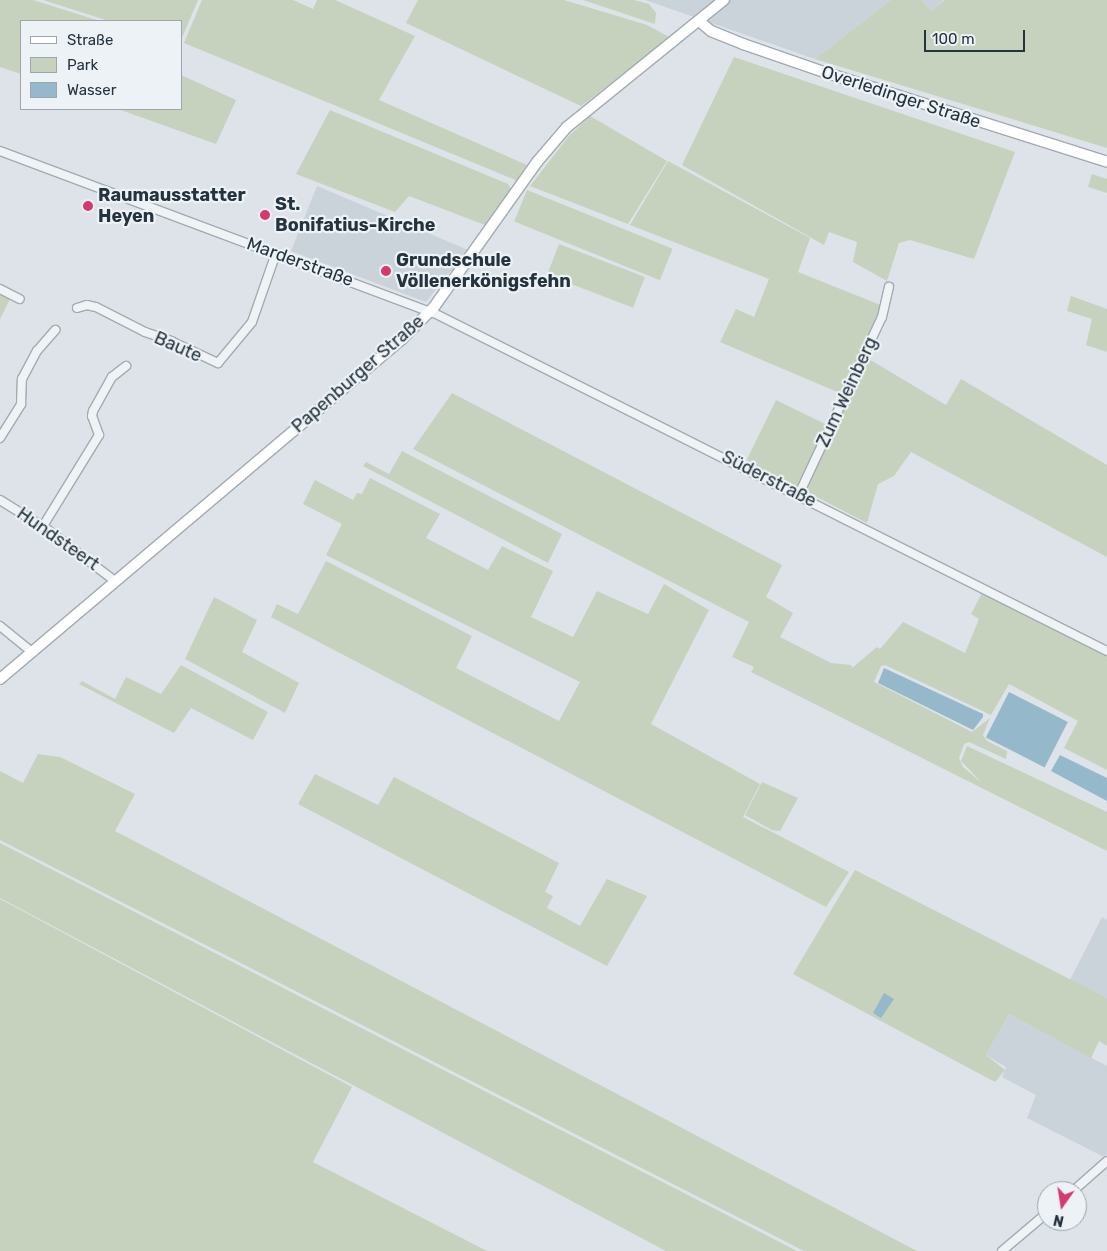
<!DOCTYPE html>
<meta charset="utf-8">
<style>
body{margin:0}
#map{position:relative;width:1107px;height:1251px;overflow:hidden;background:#dde3e8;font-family:Rubik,sans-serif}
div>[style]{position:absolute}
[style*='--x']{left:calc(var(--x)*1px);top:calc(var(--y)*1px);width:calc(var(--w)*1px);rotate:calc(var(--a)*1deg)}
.built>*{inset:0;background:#cbd3da}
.green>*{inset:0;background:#c6d2bd;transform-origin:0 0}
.water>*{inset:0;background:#95b9ca;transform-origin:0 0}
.roads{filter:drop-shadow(1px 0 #a2abb2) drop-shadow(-1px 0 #a2abb2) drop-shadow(0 1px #a2abb2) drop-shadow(0 -1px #a2abb2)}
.street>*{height:8px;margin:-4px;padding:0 4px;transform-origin:4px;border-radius:4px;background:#eff3f6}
.secondary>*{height:10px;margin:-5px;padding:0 5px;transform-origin:5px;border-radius:5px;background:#fff}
.dots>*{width:14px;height:14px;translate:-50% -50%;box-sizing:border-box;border:2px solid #ecf2f5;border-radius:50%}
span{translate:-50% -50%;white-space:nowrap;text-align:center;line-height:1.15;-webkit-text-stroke:4.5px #ecf2f5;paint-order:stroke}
.street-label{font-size:18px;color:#25333f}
.poi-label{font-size:18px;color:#25333f;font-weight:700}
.left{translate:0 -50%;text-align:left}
.legend{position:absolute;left:20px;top:20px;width:162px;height:90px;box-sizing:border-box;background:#ecf2f5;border:1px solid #9ca6ac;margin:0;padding:6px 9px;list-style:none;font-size:15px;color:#25333f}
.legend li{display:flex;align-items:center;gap:10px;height:25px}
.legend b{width:25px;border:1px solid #9ca6ac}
.north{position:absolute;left:1037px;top:1181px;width:50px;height:50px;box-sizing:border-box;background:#ecf2f5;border:1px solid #9ca6ac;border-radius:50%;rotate:193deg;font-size:14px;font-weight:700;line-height:20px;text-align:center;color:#25333f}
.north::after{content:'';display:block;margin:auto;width:18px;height:22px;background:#d5396e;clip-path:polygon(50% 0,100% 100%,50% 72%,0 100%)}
.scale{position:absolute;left:924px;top:30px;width:101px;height:22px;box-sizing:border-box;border:2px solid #25333f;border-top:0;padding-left:6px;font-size:15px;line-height:18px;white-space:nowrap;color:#25333f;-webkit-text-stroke:4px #ecf2f5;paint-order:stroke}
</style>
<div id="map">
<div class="built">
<i style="clip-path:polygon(645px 0,891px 0,815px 59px)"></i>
<i style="clip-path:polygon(922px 0,944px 0,931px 11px)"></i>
<i style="clip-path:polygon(317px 186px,468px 250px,426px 302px,291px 251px)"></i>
<i style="clip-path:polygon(1102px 917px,1107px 920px,1107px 998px,1070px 980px)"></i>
<i style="clip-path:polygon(1009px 1014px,1107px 1066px,1107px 1155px,1104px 1157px,1027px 1118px,1036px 1095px,1002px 1077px,1006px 1067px,986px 1055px)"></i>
</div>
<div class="green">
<i style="clip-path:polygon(0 0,33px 0,100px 21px,21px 21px,21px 74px,0 67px)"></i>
<i style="clip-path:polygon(43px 0,198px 0,181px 40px,181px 21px,109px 21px)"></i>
<i style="clip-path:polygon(202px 0,293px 0,313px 9px,317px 0,335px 0,415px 36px,379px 100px,527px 165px,518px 181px,184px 43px)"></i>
<i style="clip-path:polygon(418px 0,564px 0,647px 25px,671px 38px,581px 106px,406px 23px)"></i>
<i style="clip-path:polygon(583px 0,634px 0,649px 4px,656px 13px,655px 24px)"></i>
<i style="clip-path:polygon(891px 0,922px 0,931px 11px,945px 0,1107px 0,1107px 148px,815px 59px)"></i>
<i style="clip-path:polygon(734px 57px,1015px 152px,974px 259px,910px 240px,899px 243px,887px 281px,853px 262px,857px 242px,829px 232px,824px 245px,682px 165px)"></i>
<i style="clip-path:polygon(181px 75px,236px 100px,216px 144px,118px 109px,181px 109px)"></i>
<i style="clip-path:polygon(330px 110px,508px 184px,511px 189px,485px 225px,409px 196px,395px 212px,296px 174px)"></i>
<i style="clip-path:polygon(590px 116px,667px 161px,628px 224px,530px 186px,569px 136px)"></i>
<i style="clip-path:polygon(668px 161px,810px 238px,798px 272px,883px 306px,842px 394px,720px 342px,736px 309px,754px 317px,769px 279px,630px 225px)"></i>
<i style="clip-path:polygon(1092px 174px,1107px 179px,1107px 193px,1088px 187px)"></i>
<i style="left:527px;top:190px;width:157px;height:34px;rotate:22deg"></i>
<i style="left:559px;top:244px;width:92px;height:33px;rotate:21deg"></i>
<i style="clip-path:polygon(0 289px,12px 295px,0 319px)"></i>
<i style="clip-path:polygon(1071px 296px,1107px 309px,1107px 352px,1086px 345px,1092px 319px,1067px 311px)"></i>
<i style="clip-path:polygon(867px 358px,946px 405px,961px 379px,1107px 465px,1107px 557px,911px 452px,894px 476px,878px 484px,867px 523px,809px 493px,807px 486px)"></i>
<i style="clip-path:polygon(452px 393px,782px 565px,766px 597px,793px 613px,780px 637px,831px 663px,851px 665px,852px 668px,877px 647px,880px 649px,903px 622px,965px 653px,979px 619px,971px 614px,982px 593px,1107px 656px,1107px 770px,1064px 748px,1078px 721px,1009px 684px,991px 715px,885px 665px,881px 666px,874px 682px,972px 732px,990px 718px,983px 735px,987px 741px,1007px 751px,1006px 759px,969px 742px,964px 744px,959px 758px,963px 767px,982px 783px,961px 761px,967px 746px,1107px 812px,1107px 851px,751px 672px,754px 667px,732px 657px,749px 622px,413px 449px)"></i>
<i style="left:776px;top:400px;width:58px;height:69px;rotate:26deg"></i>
<i style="clip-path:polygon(402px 451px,562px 534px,548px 563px,363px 466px,366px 462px,389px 474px)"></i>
<i style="clip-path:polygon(370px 478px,440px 514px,426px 538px,488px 570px,502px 546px,553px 571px,531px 617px,573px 637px,597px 591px,648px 614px,664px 584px,709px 610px,651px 724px,760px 784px,743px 817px,849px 872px,826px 907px,271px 617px,277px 604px,298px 614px,326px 561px,472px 636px,456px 668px,559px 721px,580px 682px,326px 555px,342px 524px,303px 504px,315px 480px,353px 500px,357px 493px,362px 494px)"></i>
<i style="clip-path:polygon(214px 597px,257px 620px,242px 652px,299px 683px,285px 713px,185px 659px)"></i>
<i style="clip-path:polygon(181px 665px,268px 712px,253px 740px,191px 708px,174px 733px,79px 684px,82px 681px,115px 699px,126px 677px,161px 694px)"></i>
<i style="clip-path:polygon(38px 754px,60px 757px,135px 794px,115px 831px,917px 1251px,804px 1251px,0 840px,0 771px,23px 783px)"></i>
<i style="clip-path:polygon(315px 774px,378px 805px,394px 777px,559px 863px,545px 892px,553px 896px,547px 908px,580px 926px,607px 879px,647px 896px,607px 966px,298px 804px)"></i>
<i style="clip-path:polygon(762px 782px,798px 798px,780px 831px,772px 830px,745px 815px)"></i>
<i style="clip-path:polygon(0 843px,797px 1251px,666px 1251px,0 898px)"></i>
<i style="clip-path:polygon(855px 870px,1107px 998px,1107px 1046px,1099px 1041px,1091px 1058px,1009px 1014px,986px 1055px,1005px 1070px,995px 1082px,793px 974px)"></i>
<i style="clip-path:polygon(0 899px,352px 1087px,313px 1162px,487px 1251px,0 1251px)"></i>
</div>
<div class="water">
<i style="clip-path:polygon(884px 668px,983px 714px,983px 717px,973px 730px,878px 683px)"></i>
<i style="left:1009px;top:692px;width:66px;height:51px;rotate:27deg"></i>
<i style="clip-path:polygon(1060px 755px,1107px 778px,1107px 801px,1051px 771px)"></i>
<i style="clip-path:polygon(884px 993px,894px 999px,881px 1018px,873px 1013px)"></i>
</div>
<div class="roads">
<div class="street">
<i style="--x:0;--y:151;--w:463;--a:20.5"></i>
<i style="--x:434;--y:313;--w:753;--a:26.67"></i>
<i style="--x:0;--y:289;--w:22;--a:27"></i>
<i style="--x:77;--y:308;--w:10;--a:-17"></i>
<i style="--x:87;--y:305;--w:9;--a:13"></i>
<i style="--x:96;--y:307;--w:55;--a:27"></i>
<i style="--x:145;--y:332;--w:28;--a:19"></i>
<i style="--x:171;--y:341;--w:52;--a:25.1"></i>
<i style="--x:218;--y:363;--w:53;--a:-50.3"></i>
<i style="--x:252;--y:322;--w:73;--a:-70.8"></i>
<i style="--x:0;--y:438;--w:40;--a:-58"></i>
<i style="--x:21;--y:404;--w:25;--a:-88"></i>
<i style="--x:22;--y:379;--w:32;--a:-62"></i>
<i style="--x:37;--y:351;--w:28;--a:-49"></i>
<i style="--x:799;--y:494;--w:195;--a:-64.9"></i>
<i style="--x:882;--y:317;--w:31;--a:-77"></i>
<i style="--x:0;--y:500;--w:57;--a:32"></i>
<i style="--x:48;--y:530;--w:84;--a:37.3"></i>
<i style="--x:43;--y:526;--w:107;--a:-58.4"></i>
<i style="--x:99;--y:435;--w:20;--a:-110"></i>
<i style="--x:92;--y:416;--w:5;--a:-79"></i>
<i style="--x:93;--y:411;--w:39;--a:-61"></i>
<i style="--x:112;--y:377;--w:18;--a:-38"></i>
<i style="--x:0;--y:626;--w:41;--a:39.1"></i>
<i style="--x:1073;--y:1191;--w:45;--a:-41.4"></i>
<i style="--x:1002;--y:1251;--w:59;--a:-40.2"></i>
</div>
<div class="secondary">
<i style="--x:699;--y:21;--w:16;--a:40"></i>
<i style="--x:711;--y:31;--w:35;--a:22"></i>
<i style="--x:743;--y:44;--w:86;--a:19.1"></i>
<i style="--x:824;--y:72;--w:297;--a:17.6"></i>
<i style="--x:0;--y:679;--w:527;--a:-40.22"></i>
<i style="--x:402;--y:339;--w:45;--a:-45"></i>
<i style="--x:434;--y:307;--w:178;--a:-54.6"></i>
<i style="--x:537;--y:162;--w:46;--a:-49.4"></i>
<i style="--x:567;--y:127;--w:202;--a:-39"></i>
</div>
</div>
<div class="dots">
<i style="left:88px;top:206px;background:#d5396e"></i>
<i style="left:265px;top:215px;background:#d5396e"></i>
<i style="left:386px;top:271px;background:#d5396e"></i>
</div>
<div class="street-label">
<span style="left:901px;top:97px;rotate:18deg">Overledinger Straße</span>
<span style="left:300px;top:262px;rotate:20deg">Marderstraße</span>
<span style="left:178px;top:347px;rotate:24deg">Baute</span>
<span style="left:358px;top:374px;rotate:-41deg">Papenburger Straße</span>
<span style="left:847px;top:392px;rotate:-65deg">Zum Weinberg</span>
<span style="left:769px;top:479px;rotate:27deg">Süderstraße</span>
<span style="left:58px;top:539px;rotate:35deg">Hundsteert</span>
</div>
<div class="poi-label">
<span class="left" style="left:98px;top:206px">Raumausstatter<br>Heyen</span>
<span class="left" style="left:275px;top:215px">St.<br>Bonifatius-Kirche</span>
<span class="left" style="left:396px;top:271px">Grundschule<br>Völlenerkönigsfehn</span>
</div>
<ul class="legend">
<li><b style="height:6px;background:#fff"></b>Straße</li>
<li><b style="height:14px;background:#c6d2bd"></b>Park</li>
<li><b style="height:14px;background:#95b9ca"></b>Wasser</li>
</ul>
<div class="north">N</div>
<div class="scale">100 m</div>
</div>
